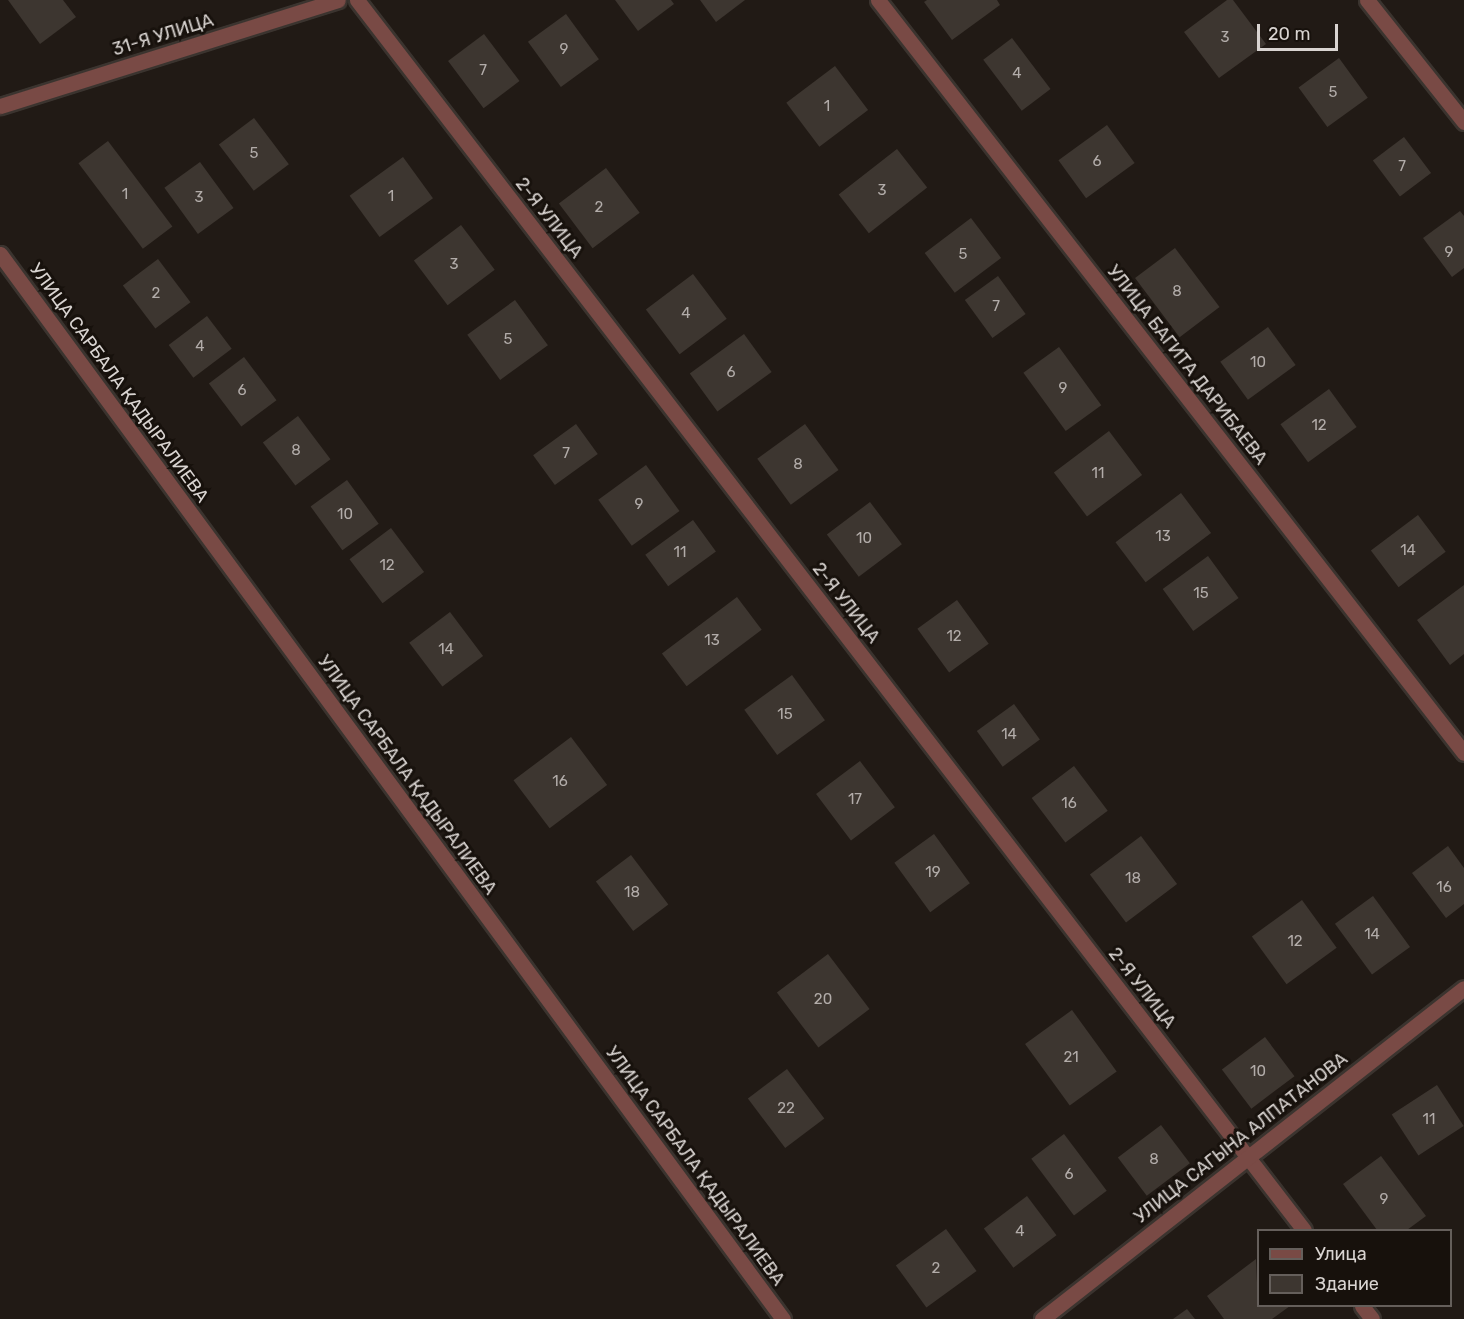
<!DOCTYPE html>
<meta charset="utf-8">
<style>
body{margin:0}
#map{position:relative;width:1464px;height:1319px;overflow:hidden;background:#211a15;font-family:Rubik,sans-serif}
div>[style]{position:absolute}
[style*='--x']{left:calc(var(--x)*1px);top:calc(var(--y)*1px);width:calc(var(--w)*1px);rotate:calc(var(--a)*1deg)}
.building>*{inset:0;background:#3d3630;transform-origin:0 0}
.roads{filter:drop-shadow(2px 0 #3b342f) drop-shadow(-2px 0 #3b342f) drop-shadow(0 2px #3b342f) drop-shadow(0 -2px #3b342f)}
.street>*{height:15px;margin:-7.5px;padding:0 7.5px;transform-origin:7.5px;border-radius:7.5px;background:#794a45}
span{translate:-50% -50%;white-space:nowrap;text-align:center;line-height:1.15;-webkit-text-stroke:6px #17110c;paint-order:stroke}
.number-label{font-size:15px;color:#b2aca9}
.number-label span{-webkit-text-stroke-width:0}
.street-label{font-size:18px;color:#d9d4d1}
.legend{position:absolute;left:1257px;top:1229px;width:195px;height:78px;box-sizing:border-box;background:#17110c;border:2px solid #655f5b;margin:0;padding:8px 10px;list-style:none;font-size:18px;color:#d9d4d1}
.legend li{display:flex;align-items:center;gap:12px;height:30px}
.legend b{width:30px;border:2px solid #655f5b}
.scale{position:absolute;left:1257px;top:24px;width:81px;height:27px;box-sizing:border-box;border:3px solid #d9d4d1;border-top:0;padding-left:8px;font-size:18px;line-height:21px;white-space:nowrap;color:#d9d4d1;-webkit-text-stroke:4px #17110c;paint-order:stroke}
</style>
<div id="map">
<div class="building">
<i style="clip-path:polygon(8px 0,63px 0,76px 17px,40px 44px)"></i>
<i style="clip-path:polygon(615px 0,671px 0,674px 4px,638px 31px)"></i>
<i style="clip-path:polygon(700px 0,745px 0,716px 22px)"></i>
<i style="clip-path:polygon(927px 0,997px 0,1000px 5px,952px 40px,924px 2px)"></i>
<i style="clip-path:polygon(1227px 0,1233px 0,1266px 44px,1219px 78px,1184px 32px)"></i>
<i style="left:566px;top:14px;width:56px;height:47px;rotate:54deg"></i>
<i style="left:484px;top:34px;width:59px;height:45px;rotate:53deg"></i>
<i style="left:1012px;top:38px;width:64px;height:36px;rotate:53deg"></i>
<i style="left:1339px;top:58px;width:49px;height:50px;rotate:54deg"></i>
<i style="left:835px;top:66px;width:55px;height:61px;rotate:53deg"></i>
<i style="left:254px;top:118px;width:58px;height:44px;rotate:53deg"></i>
<i style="left:1107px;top:125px;width:47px;height:60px;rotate:54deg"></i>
<i style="left:1404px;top:137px;width:45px;height:39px;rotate:53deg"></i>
<i style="left:108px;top:141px;width:107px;height:37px;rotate:53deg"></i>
<i style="left:897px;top:149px;width:49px;height:74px;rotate:52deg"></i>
<i style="left:403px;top:157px;width:51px;height:66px;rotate:54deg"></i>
<i style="left:200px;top:162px;width:57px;height:44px;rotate:54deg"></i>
<i style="left:606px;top:168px;width:56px;height:59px;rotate:53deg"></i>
<i style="clip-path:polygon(1460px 211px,1464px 216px,1464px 268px,1452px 277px,1423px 238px)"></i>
<i style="left:971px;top:218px;width:50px;height:58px;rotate:53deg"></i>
<i style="left:461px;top:225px;width:56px;height:59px;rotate:53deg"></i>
<i style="left:1175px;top:248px;width:74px;height:50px;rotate:53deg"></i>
<i style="left:158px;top:259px;width:54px;height:44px;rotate:53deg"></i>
<i style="left:693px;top:274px;width:56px;height:59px;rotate:53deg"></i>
<i style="left:998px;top:276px;width:47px;height:41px;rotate:54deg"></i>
<i style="left:515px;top:300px;width:56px;height:59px;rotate:54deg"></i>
<i style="left:207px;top:316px;width:41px;height:48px;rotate:53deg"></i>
<i style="left:1268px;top:327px;width:47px;height:59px;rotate:54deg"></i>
<i style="left:744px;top:334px;width:47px;height:67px;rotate:54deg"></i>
<i style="left:1059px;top:347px;width:72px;height:44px;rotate:54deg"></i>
<i style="left:244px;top:357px;width:54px;height:44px;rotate:53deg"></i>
<i style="left:1329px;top:389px;width:47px;height:60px;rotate:54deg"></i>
<i style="left:298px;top:416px;width:54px;height:44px;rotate:53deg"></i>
<i style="left:576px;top:424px;width:37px;height:53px;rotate:54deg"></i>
<i style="left:805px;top:424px;width:57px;height:59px;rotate:54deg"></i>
<i style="left:1109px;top:431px;width:55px;height:69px;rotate:53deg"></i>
<i style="left:646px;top:465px;width:57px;height:59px;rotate:54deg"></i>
<i style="left:347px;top:480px;width:54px;height:45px;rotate:54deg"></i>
<i style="left:1181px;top:493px;width:50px;height:82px;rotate:53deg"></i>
<i style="left:870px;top:502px;width:53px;height:54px;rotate:53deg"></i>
<i style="left:1418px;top:515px;width:46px;height:59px;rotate:53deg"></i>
<i style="left:693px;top:520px;width:39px;height:59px;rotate:54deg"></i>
<i style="left:391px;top:528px;width:55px;height:52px;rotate:53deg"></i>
<i style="left:1208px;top:556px;width:52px;height:56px;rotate:54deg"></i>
<i style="clip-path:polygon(1464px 585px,1464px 654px,1450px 665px,1417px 620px)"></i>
<i style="left:737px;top:597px;width:41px;height:94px;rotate:53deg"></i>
<i style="left:957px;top:600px;width:54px;height:49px;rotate:54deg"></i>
<i style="left:450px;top:612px;width:55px;height:51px;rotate:53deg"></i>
<i style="left:792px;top:675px;width:56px;height:59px;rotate:54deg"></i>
<i style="left:1014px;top:704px;width:44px;height:46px;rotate:54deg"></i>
<i style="left:571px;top:737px;width:60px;height:72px;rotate:53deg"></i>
<i style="left:860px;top:761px;width:58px;height:55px;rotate:53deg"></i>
<i style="left:1074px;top:766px;width:56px;height:53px;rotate:53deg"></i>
<i style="left:934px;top:834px;width:61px;height:49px;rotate:54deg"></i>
<i style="left:1141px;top:836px;width:60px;height:64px;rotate:53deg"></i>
<i style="clip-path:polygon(1448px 846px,1464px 868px,1464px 904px,1446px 918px,1412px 873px)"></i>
<i style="left:631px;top:855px;width:62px;height:44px;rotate:53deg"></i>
<i style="left:1373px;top:896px;width:63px;height:47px;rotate:54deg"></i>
<i style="left:1302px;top:900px;width:59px;height:62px;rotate:54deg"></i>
<i style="left:828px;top:954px;width:69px;height:64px;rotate:53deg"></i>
<i style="left:1072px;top:1010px;width:76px;height:58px;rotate:54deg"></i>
<i style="left:1265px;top:1037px;width:49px;height:54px;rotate:53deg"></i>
<i style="left:787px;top:1069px;width:62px;height:49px;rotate:53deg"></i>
<i style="left:1437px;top:1085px;width:49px;height:54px;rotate:57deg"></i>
<i style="left:1161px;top:1125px;width:48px;height:54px;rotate:53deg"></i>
<i style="left:1064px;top:1134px;width:71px;height:41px;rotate:53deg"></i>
<i style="clip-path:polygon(1381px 1156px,1426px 1216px,1407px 1230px,1377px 1230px,1343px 1184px)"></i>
<i style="left:1027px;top:1196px;width:49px;height:54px;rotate:53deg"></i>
<i style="left:946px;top:1229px;width:52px;height:62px;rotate:54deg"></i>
<i style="clip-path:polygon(1256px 1259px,1258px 1306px,1290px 1306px,1272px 1319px,1224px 1319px,1207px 1296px)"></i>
<i style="clip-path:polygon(1187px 1309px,1195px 1319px,1173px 1319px)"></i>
</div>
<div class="roads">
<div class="street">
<i style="--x:357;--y:0;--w:1552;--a:52.41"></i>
<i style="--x:878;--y:0;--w:954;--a:52.11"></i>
<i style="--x:1367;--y:0;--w:156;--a:51.5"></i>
<i style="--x:0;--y:106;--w:354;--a:-17.4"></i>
<i style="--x:0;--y:254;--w:1322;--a:53.68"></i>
<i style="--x:1362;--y:1306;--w:16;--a:52"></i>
<i style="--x:1042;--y:1319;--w:536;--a:-38.11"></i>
</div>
</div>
<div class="number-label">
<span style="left:1225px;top:38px">3</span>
<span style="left:564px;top:50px">9</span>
<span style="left:483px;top:71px">7</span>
<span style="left:1017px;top:74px">4</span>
<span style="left:1333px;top:93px">5</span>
<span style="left:827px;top:107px">1</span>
<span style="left:254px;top:154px">5</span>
<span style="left:1097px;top:162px">6</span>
<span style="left:1402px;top:167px">7</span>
<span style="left:882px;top:191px">3</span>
<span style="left:125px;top:195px">1</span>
<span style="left:391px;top:197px">1</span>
<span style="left:199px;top:198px">3</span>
<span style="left:599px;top:208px">2</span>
<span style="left:1449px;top:253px">9</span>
<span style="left:963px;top:255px">5</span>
<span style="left:454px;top:265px">3</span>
<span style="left:1177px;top:292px">8</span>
<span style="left:156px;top:294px">2</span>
<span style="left:996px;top:307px">7</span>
<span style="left:686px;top:314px">4</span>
<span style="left:508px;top:340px">5</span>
<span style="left:200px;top:347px">4</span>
<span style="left:1258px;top:363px">10</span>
<span style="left:731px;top:373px">6</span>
<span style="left:1063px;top:389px">9</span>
<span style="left:242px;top:391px">6</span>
<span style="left:1319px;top:426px">12</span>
<span style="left:296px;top:451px">8</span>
<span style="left:566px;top:454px">7</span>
<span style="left:798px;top:465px">8</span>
<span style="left:1098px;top:474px">11</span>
<span style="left:639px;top:505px">9</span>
<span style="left:345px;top:515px">10</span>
<span style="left:1163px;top:537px">13</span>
<span style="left:864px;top:539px">10</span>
<span style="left:1408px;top:551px">14</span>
<span style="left:680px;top:553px">11</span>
<span style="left:387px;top:566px">12</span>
<span style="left:1201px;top:594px">15</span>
<span style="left:954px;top:637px">12</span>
<span style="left:712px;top:641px">13</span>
<span style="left:446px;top:650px">14</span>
<span style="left:785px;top:715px">15</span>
<span style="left:1009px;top:735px">14</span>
<span style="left:560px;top:782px">16</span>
<span style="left:855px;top:800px">17</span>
<span style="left:1069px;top:804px">16</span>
<span style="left:933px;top:873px">19</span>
<span style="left:1133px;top:879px">18</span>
<span style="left:1444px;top:888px">16</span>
<span style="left:632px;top:893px">18</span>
<span style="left:1372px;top:935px">14</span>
<span style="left:1295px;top:942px">12</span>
<span style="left:823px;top:1000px">20</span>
<span style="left:1071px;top:1058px">21</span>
<span style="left:1258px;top:1072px">10</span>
<span style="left:786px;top:1109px">22</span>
<span style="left:1429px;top:1120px">11</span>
<span style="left:1154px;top:1160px">8</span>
<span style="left:1069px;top:1175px">6</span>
<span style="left:1384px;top:1200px">9</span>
<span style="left:1020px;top:1232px">4</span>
<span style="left:936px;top:1269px">2</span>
</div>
<div class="street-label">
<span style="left:163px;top:35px;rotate:-17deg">31-Я УЛИЦА</span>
<span style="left:549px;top:218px;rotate:52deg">2-Я УЛИЦА</span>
<span style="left:1187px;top:365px;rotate:52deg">УЛИЦА БАГИТА ДАРИБАЕВА</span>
<span style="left:119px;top:383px;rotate:54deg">УЛИЦА САРБАЛА ҚАДЫРАЛИЕВА</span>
<span style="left:846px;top:603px;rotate:52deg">2-Я УЛИЦА</span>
<span style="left:407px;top:775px;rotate:54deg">УЛИЦА САРБАЛА ҚАДЫРАЛИЕВА</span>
<span style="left:1142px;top:988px;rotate:52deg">2-Я УЛИЦА</span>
<span style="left:1241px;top:1138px;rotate:-38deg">УЛИЦА САГЫНА АЛПАТАНОВА</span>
<span style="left:695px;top:1166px;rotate:54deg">УЛИЦА САРБАЛА ҚАДЫРАЛИЕВА</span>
</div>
<ul class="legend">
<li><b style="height:8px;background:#794a45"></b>Улица</li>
<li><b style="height:16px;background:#3d3630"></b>Здание</li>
</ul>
<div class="scale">20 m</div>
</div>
